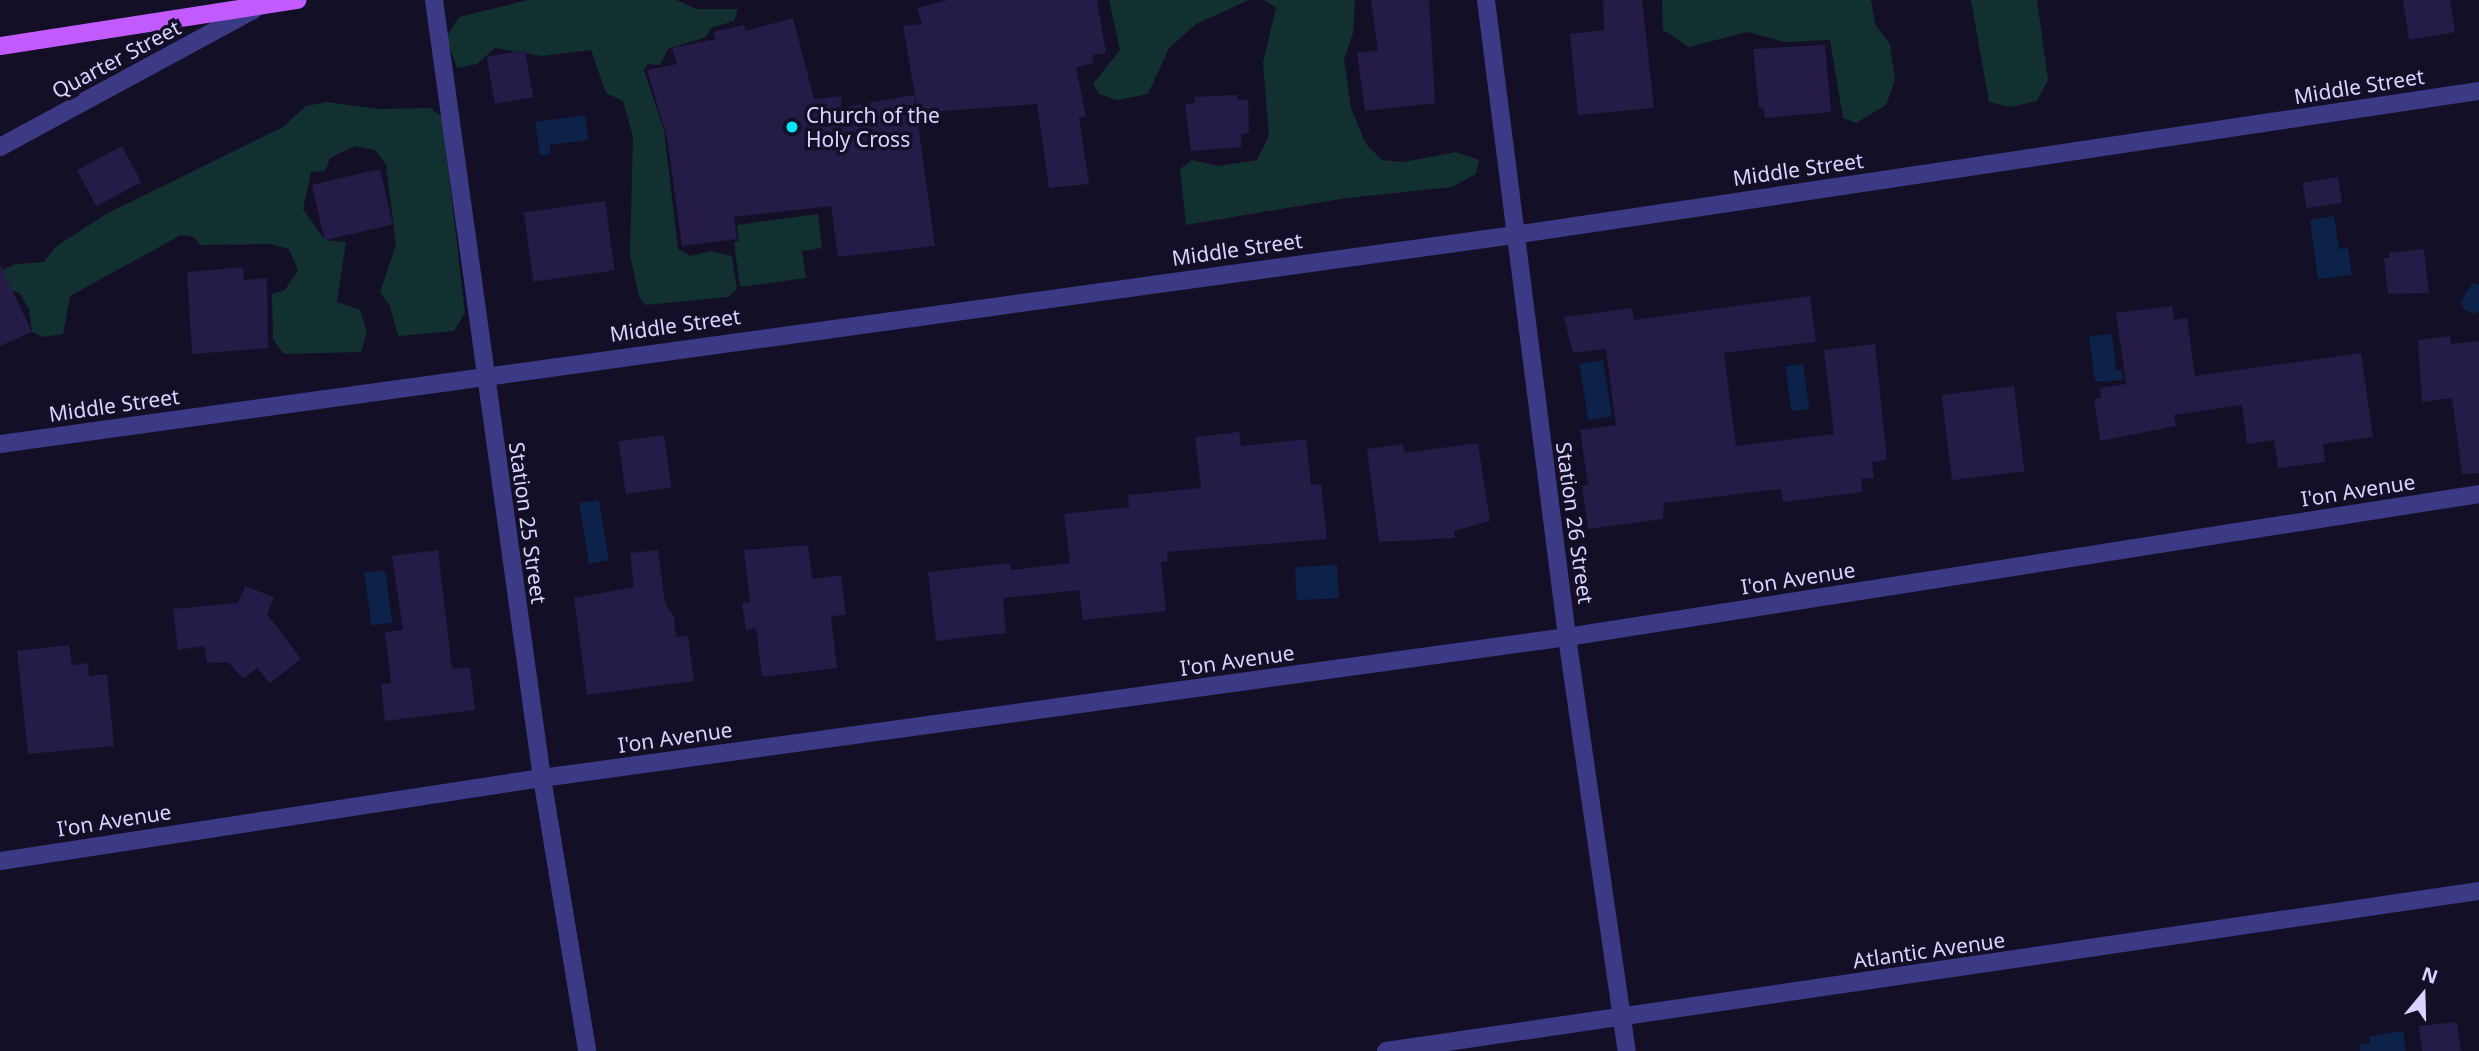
<!DOCTYPE html>
<style>
body{margin:0}
#map{position:relative;width:2479px;height:1051px;overflow:hidden;background:#130f26;font-family:"Noto Sans",sans-serif}
div>[style]{position:absolute}
[style*='--x']{left:calc(var(--x)*1px);top:calc(var(--y)*1px);width:calc(var(--w)*1px);rotate:calc(var(--a)*1deg)}
.green>*{inset:0;background:#12302f}
.water>*{inset:0;background:#0c2248;transform-origin:0 0}
.building>*{inset:0;background:#241b47;transform-origin:0 0}
.minor>*{height:18px;margin:-9px;padding:0 9px;transform-origin:9px;border-radius:9px;background:#3d3a85}
.tertiary>*{height:18px;margin:-9px;padding:0 9px;transform-origin:9px;border-radius:9px;background:#3d3a85}
.primary>*{height:18px;margin:-9px;padding:0 9px;transform-origin:9px;border-radius:9px;background:#c25bff}
.dots>*{width:19px;height:19px;translate:-50% -50%;box-sizing:border-box;border:4px solid #130f26;border-radius:50%}
span{translate:-50% -50%;white-space:nowrap;text-align:center;line-height:1.15;-webkit-text-stroke:7px #130f26;paint-order:stroke}
.street-label{font-size:21px;color:#d9d4ff}
.poi-label{font-size:21px;color:#d9d4ff}
.left{translate:0 -50%;text-align:left}
.north{position:absolute;left:2388px;top:960px;width:70px;height:70px;-webkit-text-stroke:5px #130f26;paint-order:stroke;rotate:19deg;font-size:19px;font-weight:700;line-height:28px;text-align:center;color:#d9d4ff}
.north::after{content:'';display:block;margin:auto;width:24px;height:32px;background:#d9d4ff;clip-path:polygon(50% 0,100% 100%,50% 72%,0 100%)}
</style>
<div id="map">
<div class="green">
<i style="clip-path:polygon(528px 0,676px 0,697px 9px,738px 9px,734px 21px,711px 28px,706px 37px,668px 49px,660px 65px,648px 64px,644px 70px,664px 130px,678px 249px,690px 256px,710px 251px,732px 256px,737px 289px,728px 297px,645px 305px,639px 297px,630px 255px,633px 137px,623px 101px,606px 93px,591px 50px,542px 56px,495px 48px,477px 64px,457px 68px,446px 37px,459px 17px)"></i>
<i style="clip-path:polygon(1109px 0,1249px 0,1196px 24px,1169px 48px,1148px 94px,1117px 100px,1099px 94px,1093px 84px,1120px 50px)"></i>
<i style="clip-path:polygon(1264px 0,1355px 0,1353px 33px,1344px 60px,1351px 108px,1366px 144px,1382px 160px,1403px 162px,1456px 152px,1479px 160px,1476px 174px,1452px 187px,1347px 198px,1186px 225px,1180px 169px,1192px 160px,1218px 166px,1257px 160px,1269px 136px,1263px 62px,1276px 8px)"></i>
<i style="clip-path:polygon(1662px 0,1871px 0,1875px 24px,1890px 44px,1895px 80px,1886px 105px,1856px 123px,1843px 118px,1830px 40px,1785px 42px,1747px 32px,1689px 47px,1663px 30px)"></i>
<i style="clip-path:polygon(1971px 0,2037px 0,2048px 80px,2037px 101px,2010px 107px,1989px 102px)"></i>
<i style="clip-path:polygon(327px 102px,378px 109px,430px 108px,442px 116px,465px 313px,454px 331px,398px 336px,390px 306px,380px 292px,396px 245px,386px 164px,375px 150px,355px 146px,330px 158px,325px 171px,311px 172px,303px 209px,325px 240px,346px 242px,337px 302px,360px 310px,367px 332px,361px 352px,284px 354px,273px 339px,272px 294px,285px 290px,298px 270px,289px 249px,270px 244px,200px 245px,194px 237px,181px 235px,70px 296px,63px 334px,43px 337px,32px 332px,29px 309px,20px 293px,2px 288px,0 271px,16px 264px,44px 262px,55px 247px,108px 213px,283px 127px,306px 106px)"></i>
<i style="clip-path:polygon(818px 214px,822px 248px,802px 251px,806px 278px,740px 287px,734px 242px,739px 241px,737px 225px)"></i>
</div>
<div class="water">
<i style="clip-path:polygon(585px 115px,588px 140px,550px 145px,550px 154px,540px 155px,535px 122px)"></i>
<i style="clip-path:polygon(2334px 216px,2339px 249px,2348px 248px,2352px 275px,2318px 279px,2310px 220px)"></i>
<i style="clip-path:polygon(2473px 283px,2479px 285px,2479px 311px,2475px 314px,2464px 310px,2461px 301px)"></i>
<i style="clip-path:polygon(2112px 334px,2116px 370px,2122px 370px,2123px 380px,2095px 382px,2089px 336px)"></i>
<i style="left:1603px;top:360px;width:57px;height:24px;rotate:81deg"></i>
<i style="left:1803px;top:364px;width:45px;height:18px;rotate:82deg"></i>
<i style="left:599px;top:500px;width:61px;height:20px;rotate:81deg"></i>
<i style="left:1337px;top:565px;width:33px;height:42px;rotate:87deg"></i>
<i style="left:385px;top:570px;width:53px;height:21px;rotate:82deg"></i>
<i style="clip-path:polygon(2403px 1031px,2406px 1051px,2360px 1051px,2359px 1045px,2370px 1043px,2369px 1036px)"></i>
</div>
<div class="building">
<i style="clip-path:polygon(948px 0,1097px 0,1106px 53px,1093px 55px,1093px 63px,1076px 67px,1086px 117px,1079px 117px,1089px 184px,1049px 188px,1037px 104px,918px 113px,903px 26px,922px 24px,917px 8px)"></i>
<i style="clip-path:polygon(1371px 0,1429px 0,1435px 103px,1365px 111px,1357px 53px,1378px 50px)"></i>
<i style="clip-path:polygon(1603px 0,1642px 0,1654px 108px,1578px 115px,1570px 34px,1604px 30px)"></i>
<i style="clip-path:polygon(2403px 0,2450px 0,2455px 32px,2409px 40px)"></i>
<i style="clip-path:polygon(793px 18px,814px 99px,841px 96px,841px 108px,914px 95px,935px 246px,838px 257px,831px 206px,734px 217px,737px 239px,682px 246px,667px 137px,647px 70px,677px 64px,672px 48px,716px 39px,713px 32px,744px 25px,746px 31px)"></i>
<i style="clip-path:polygon(1825px 45px,1831px 112px,1765px 118px,1763px 108px,1759px 108px,1753px 49px)"></i>
<i style="left:525px;top:50px;width:48px;height:39px;rotate:80deg"></i>
<i style="clip-path:polygon(1237px 95px,1237px 100px,1248px 100px,1249px 133px,1241px 134px,1241px 147px,1191px 151px,1185px 104px,1195px 103px,1194px 97px)"></i>
<i style="left:122px;top:146px;width:41px;height:51px;rotate:62deg"></i>
<i style="left:380px;top:169px;width:57px;height:70px;rotate:77deg"></i>
<i style="left:2338px;top:177px;width:26px;height:36px;rotate:81deg"></i>
<i style="left:605px;top:201px;width:70px;height:82px;rotate:82deg"></i>
<i style="clip-path:polygon(2424px 249px,2429px 293px,2388px 294px,2384px 258px,2390px 258px,2389px 253px)"></i>
<i style="clip-path:polygon(0 264px,32px 332px,0 346px)"></i>
<i style="clip-path:polygon(243px 267px,244px 280px,267px 278px,268px 348px,192px 354px,187px 272px)"></i>
<i style="clip-path:polygon(1810px 296px,1816px 342px,1724px 353px,1736px 446px,1834px 434px,1824px 350px,1875px 344px,1887px 460px,1872px 462px,1874px 478px,1861px 479px,1863px 492px,1783px 502px,1781px 489px,1664px 503px,1663px 519px,1588px 529px,1582px 486px,1588px 485px,1580px 430px,1616px 425px,1606px 349px,1573px 353px,1564px 317px,1632px 308px,1634px 320px)"></i>
<i style="clip-path:polygon(2172px 306px,2174px 320px,2187px 318px,2195px 376px,2361px 353px,2373px 437px,2323px 444px,2325px 462px,2278px 468px,2274px 440px,2247px 444px,2242px 405px,2174px 415px,2176px 426px,2100px 441px,2094px 399px,2101px 398px,2100px 388px,2126px 384px,2116px 313px)"></i>
<i style="clip-path:polygon(2450px 336px,2451px 344px,2479px 341px,2479px 473px,2462px 474px,2452px 398px,2422px 402px,2418px 340px)"></i>
<i style="left:2014px;top:386px;width:86px;height:73px;rotate:83deg"></i>
<i style="clip-path:polygon(1239px 432px,1241px 446px,1306px 439px,1311px 485px,1321px 484px,1327px 539px,1167px 552px,1168px 561px,1161px 562px,1166px 611px,1083px 620px,1079px 590px,1003px 598px,1006px 633px,936px 641px,928px 572px,1010px 563px,1011px 570px,1070px 563px,1064px 514px,1129px 507px,1128px 495px,1201px 488px,1195px 437px)"></i>
<i style="left:664px;top:435px;width:53px;height:46px;rotate:82deg"></i>
<i style="clip-path:polygon(1478px 443px,1490px 521px,1454px 531px,1455px 538px,1379px 542px,1367px 449px,1403px 444px,1404px 453px)"></i>
<i style="clip-path:polygon(808px 545px,812px 579px,841px 575px,846px 615px,831px 616px,837px 668px,762px 677px,756px 628px,746px 630px,742px 603px,750px 602px,744px 550px)"></i>
<i style="clip-path:polygon(438px 550px,452px 669px,470px 667px,475px 710px,385px 721px,381px 684px,391px 683px,385px 632px,403px 630px,392px 556px)"></i>
<i style="clip-path:polygon(658px 550px,665px 603px,674px 617px,676px 637px,688px 636px,694px 681px,587px 695px,574px 598px,634px 587px,630px 553px)"></i>
<i style="clip-path:polygon(245px 586px,274px 597px,267px 614px,301px 659px,270px 683px,257px 668px,243px 679px,228px 662px,207px 663px,204px 646px,178px 650px,173px 609px,238px 603px)"></i>
<i style="clip-path:polygon(69px 645px,72px 665px,88px 663px,89px 676px,107px 674px,114px 746px,28px 754px,17px 651px)"></i>
<i style="clip-path:polygon(2457px 1022px,2461px 1051px,2422px 1051px,2419px 1026px)"></i>
</div>
<div class="minor">
<i style="--x:434;--y:0;--w:785;--a:82.1"></i>
<i style="--x:542;--y:778;--w:277;--a:80.6"></i>
<i style="--x:1486;--y:0;--w:642;--a:82.75"></i>
<i style="--x:1567;--y:637;--w:418;--a:81.8"></i>
<i style="--x:0;--y:147;--w:288;--a:-28.4"></i>
<i style="--x:0;--y:861;--w:548;--a:-8.71"></i>
<i style="--x:542;--y:778;--w:1035;--a:-7.83"></i>
<i style="--x:1567;--y:637;--w:923;--a:-8.91"></i>
<i style="--x:1386;--y:1051;--w:1105;--a:-8.33"></i>
</div>
<div class="tertiary">
<i style="--x:0;--y:444;--w:1528;--a:-7.86"></i>
<i style="--x:1514;--y:235;--w:976;--a:-8.49"></i>
</div>
<div class="primary">
<i style="--x:0;--y:46;--w:301;--a:-8.8"></i>
</div>
<div class="dots">
<i style="left:792px;top:127px;background:#00e5ff"></i>
</div>
<div class="street-label">
<span style="left:116px;top:59px;rotate:-28deg">Quarter Street</span>
<span style="left:2359px;top:86px;rotate:-9deg">Middle Street</span>
<span style="left:1798px;top:169px;rotate:-8deg">Middle Street</span>
<span style="left:1237px;top:249px;rotate:-8deg">Middle Street</span>
<span style="left:675px;top:325px;rotate:-8deg">Middle Street</span>
<span style="left:114px;top:405px;rotate:-8deg">Middle Street</span>
<span style="left:2358px;top:490px;rotate:-9deg">I'on Avenue</span>
<span style="left:528px;top:523px;rotate:82deg">Station 25 Street</span>
<span style="left:1575px;top:523px;rotate:82deg">Station 26 Street</span>
<span style="left:1798px;top:578px;rotate:-9deg">I'on Avenue</span>
<span style="left:1237px;top:660px;rotate:-8deg">I'on Avenue</span>
<span style="left:675px;top:737px;rotate:-8deg">I'on Avenue</span>
<span style="left:114px;top:820px;rotate:-9deg">I'on Avenue</span>
<span style="left:1929px;top:950px;rotate:-8deg">Atlantic Avenue</span>
</div>
<div class="poi-label">
<span class="left" style="left:806px;top:127px">Church of the<br>Holy Cross</span>
</div>
<div class="north">N</div>
</div>
